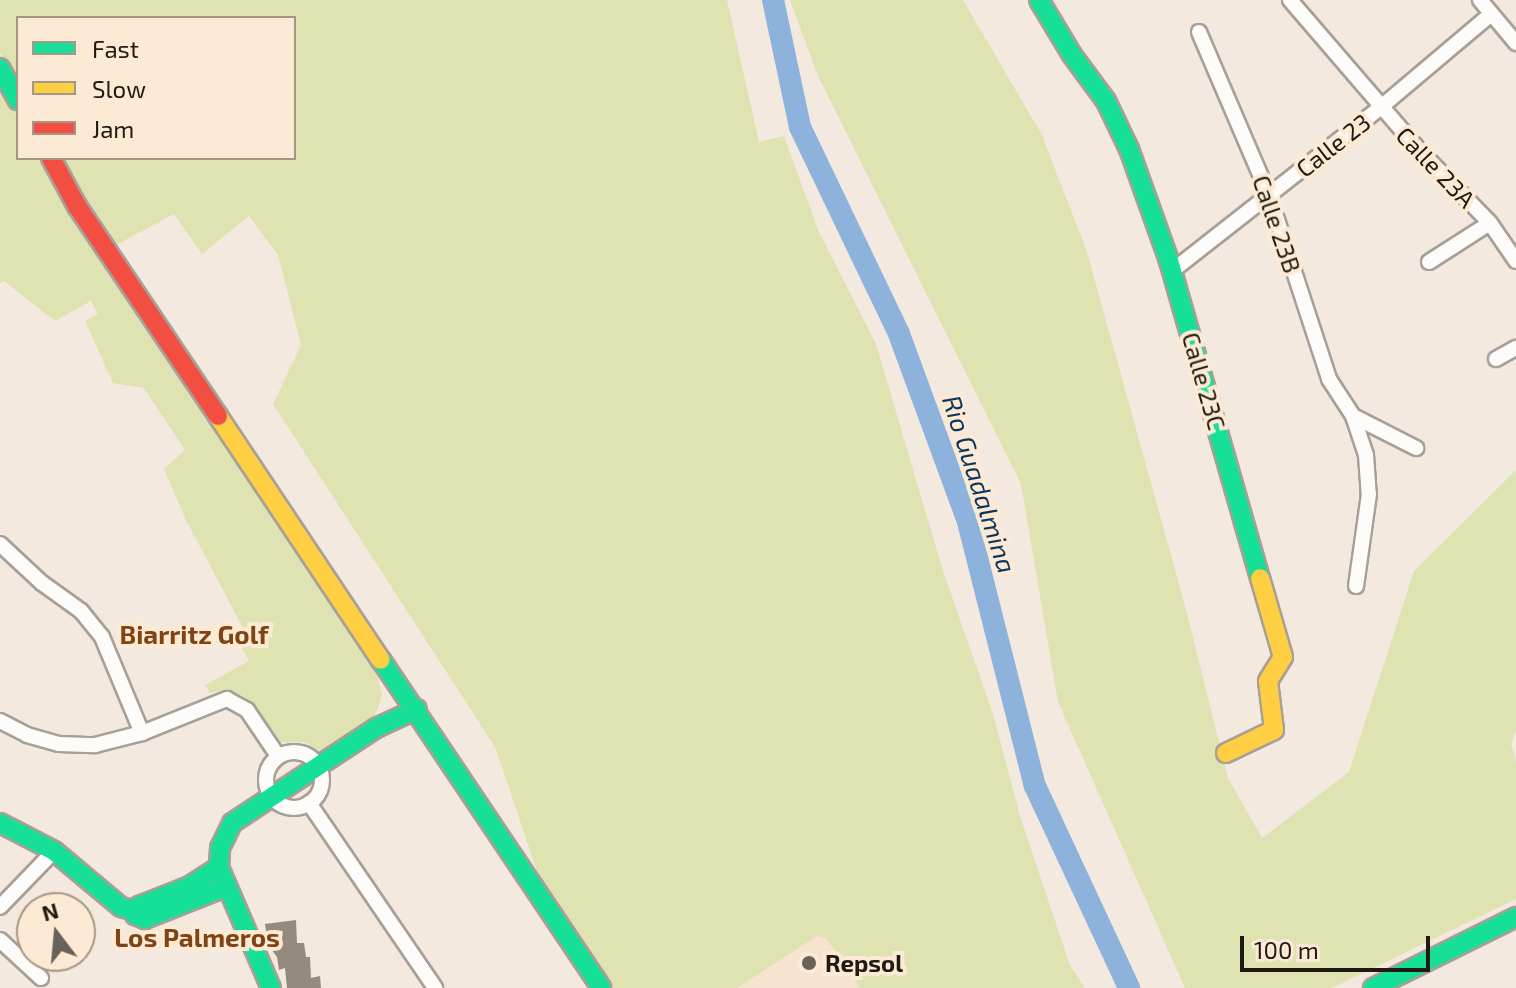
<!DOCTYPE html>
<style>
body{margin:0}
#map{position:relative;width:1516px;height:988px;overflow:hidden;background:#f4e9de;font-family:"Exo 2",sans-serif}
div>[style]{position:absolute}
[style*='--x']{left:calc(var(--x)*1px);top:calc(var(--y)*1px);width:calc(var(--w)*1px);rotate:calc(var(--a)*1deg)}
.built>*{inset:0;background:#f6e4d0}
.green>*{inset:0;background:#dfe2b1}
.river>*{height:22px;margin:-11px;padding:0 11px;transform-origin:11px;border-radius:11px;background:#8db2dc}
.building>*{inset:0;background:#958a7e}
.roads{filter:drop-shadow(2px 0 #a89f97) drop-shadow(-2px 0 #a89f97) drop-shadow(0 2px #a89f97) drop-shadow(0 -2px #a89f97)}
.street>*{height:14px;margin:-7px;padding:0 7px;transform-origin:7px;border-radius:7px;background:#fdfcfa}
.street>.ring{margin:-7px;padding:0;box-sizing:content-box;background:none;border:14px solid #fdfcfa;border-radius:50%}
.fast>*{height:18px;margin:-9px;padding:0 9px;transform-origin:9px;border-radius:9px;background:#16e098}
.slow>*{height:18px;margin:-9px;padding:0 9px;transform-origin:9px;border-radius:9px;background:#ffcf43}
.jam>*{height:18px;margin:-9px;padding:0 9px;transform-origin:9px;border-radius:9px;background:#f24e42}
.dots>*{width:22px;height:22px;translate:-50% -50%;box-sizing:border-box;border:4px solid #fdead5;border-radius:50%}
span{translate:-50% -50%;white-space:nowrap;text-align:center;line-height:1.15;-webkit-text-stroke:8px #fdead5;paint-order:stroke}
.street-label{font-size:24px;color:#201a12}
.poi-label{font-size:24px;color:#201a12;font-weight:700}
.left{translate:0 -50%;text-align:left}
.water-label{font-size:26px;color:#0a345e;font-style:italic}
.neighbourhood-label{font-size:26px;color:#7f4316;font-weight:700}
.legend{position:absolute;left:16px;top:16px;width:280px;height:144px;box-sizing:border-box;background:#fdead5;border:2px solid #a59787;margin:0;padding:10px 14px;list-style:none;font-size:24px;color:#201a12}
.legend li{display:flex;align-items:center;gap:16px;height:40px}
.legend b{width:40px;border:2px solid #a59787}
.north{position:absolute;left:16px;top:892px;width:80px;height:80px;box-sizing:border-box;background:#fdead5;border:2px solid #a59787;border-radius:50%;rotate:344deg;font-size:22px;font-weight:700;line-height:32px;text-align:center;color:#201a12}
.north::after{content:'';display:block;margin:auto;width:28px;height:36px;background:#6a6259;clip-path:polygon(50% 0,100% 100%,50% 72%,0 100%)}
.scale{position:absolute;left:1240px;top:936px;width:190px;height:36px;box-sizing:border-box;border:4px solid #201a12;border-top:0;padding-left:10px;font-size:24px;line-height:28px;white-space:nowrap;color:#201a12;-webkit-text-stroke:6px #fdead5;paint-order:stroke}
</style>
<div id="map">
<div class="built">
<i style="clip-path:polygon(816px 936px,826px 938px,860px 988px,737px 988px)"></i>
</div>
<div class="green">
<i style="clip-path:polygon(0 0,727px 0,759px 142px,784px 136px,818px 230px,876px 344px,943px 571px,993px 714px,1021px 819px,1070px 965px,1085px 988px,860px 988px,826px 938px,817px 936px,737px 988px,611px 988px,539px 877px,495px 747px,273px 404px,301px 345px,278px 255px,249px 216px,202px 254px,174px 214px,116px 245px,61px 158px,294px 158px,294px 18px,18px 18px,18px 86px,0 52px)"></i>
<i style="clip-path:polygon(790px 0,963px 0,1042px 135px,1087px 252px,1187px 613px,1228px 778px,1262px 838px,1349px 772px,1414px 571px,1516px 470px,1516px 730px,1511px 744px,1516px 762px,1516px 899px,1332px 988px,1185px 988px,1058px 702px,1021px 484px,818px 76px)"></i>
<i style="clip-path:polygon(0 86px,18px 118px,18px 158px,42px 158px,375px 666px,382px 696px,374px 718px,320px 751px,305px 742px,280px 742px,244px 696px,222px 690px,210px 693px,205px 685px,249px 661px,235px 637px,244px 630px,186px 520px,164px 469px,185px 450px,144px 388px,113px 383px,85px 321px,98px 314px,91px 301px,55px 321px,4px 281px,0 283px)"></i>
</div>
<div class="river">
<i style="--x:773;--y:0;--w:130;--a:78"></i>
<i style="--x:800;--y:127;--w:229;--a:64.4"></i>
<i style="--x:899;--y:334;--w:200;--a:69.8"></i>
<i style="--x:968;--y:522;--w:272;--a:75.8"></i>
<i style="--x:1035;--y:786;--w:223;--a:65"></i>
</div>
<div class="building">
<i style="clip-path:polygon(296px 920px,297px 943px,304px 943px,306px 957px,310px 957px,311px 978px,320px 976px,321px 988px,287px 988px,285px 968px,279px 970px,277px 957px,268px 945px,265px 924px)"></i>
</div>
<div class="roads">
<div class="street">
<i style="--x:1290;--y:0;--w:199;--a:49.3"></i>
<i style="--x:1420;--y:151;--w:100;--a:45.8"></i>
<i style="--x:1490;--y:223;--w:46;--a:55.6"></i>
<i style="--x:1480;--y:0;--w:56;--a:50.1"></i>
<i style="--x:1199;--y:32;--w:177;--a:66.8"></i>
<i style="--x:1269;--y:195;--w:194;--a:71.9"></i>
<i style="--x:1329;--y:379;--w:44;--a:57"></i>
<i style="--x:1353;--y:416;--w:71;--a:26.9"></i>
<i style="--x:1429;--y:262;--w:72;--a:-32.6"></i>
<i style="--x:1172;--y:271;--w:266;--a:-38.1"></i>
<i style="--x:1381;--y:107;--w:144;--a:-40.2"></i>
<i style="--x:1496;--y:359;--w:23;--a:-29"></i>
<i style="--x:1353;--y:416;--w:41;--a:71.6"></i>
<i style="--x:1366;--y:455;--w:39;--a:86"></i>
<i style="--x:1369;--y:494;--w:93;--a:98"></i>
<i style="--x:0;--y:544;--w:57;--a:42.9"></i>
<i style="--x:42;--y:583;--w:48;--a:35.7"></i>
<i style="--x:81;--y:611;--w:33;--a:51"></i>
<i style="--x:102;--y:637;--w:104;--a:67.4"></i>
<i style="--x:0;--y:721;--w:30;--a:27"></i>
<i style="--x:27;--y:735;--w:33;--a:16"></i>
<i style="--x:59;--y:744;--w:36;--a:2"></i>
<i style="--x:95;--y:745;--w:49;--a:-14.3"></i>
<i style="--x:142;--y:733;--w:92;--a:-21.8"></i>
<i style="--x:227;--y:699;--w:23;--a:29"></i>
<i style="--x:247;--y:710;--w:55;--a:56"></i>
<i class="ring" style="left:266px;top:752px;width:42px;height:42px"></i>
<i style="--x:309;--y:803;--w:224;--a:55.7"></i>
<i style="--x:0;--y:907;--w:78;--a:-46"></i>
<i style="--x:0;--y:940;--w:56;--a:42.8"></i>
</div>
<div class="fast">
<i style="--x:1039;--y:0;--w:64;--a:59"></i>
<i style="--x:1072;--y:55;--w:57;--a:53.5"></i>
<i style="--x:1106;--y:101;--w:53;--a:64.4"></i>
<i style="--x:1129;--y:149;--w:119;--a:70.3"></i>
<i style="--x:1169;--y:261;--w:330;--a:74"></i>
<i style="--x:0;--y:68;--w:37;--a:61"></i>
<i style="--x:381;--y:660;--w:395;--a:56.1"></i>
<i style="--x:0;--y:823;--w:61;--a:27.4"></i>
<i style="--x:54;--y:851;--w:87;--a:39.9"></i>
<i style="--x:121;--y:907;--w:15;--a:16"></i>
<i style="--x:219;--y:867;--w:35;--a:147"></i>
<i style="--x:190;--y:886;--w:55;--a:158.6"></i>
<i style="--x:139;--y:906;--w:10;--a:114"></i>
<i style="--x:135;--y:915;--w:11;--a:22"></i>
<i style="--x:145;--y:919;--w:87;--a:-21.6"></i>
<i style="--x:271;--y:988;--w:132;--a:-113.3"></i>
<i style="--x:219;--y:867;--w:19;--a:-87"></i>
<i style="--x:220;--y:848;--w:28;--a:-64"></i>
<i style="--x:232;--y:823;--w:173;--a:-33.4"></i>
<i style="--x:376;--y:728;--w:45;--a:-24.9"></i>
<i style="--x:1373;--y:988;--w:160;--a:-26.4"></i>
</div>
<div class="slow">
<i style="--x:218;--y:416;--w:293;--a:56.3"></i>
<i style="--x:1226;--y:753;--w:53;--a:-25.6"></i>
<i style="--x:1274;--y:730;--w:49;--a:-97"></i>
<i style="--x:1268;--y:681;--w:28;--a:-58"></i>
<i style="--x:1283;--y:657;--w:82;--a:-106.2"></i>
</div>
<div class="jam">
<i style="--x:51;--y:158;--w:55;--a:61.6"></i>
<i style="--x:77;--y:206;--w:253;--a:56.1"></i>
</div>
</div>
<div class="dots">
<i style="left:809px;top:963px;background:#6a6259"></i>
</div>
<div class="street-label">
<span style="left:1333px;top:145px;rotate:-38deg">Calle 23</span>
<span style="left:1436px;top:167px;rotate:46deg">Calle 23A</span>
<span style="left:1277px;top:224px;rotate:71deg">Calle 23B</span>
<span style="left:1204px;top:381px;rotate:74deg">Calle 23C</span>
</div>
<div class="poi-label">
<span class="left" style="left:825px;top:963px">Repsol</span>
</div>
<div class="water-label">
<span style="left:980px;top:484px;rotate:72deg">Rio Guadalmina</span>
</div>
<div class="neighbourhood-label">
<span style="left:194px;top:634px">Biarritz Golf</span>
<span style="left:197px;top:937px">Los Palmeros</span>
</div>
<ul class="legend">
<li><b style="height:10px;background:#16e098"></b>Fast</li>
<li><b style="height:10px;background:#ffcf43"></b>Slow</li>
<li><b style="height:10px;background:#f24e42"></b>Jam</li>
</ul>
<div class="north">N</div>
<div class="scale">100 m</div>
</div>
